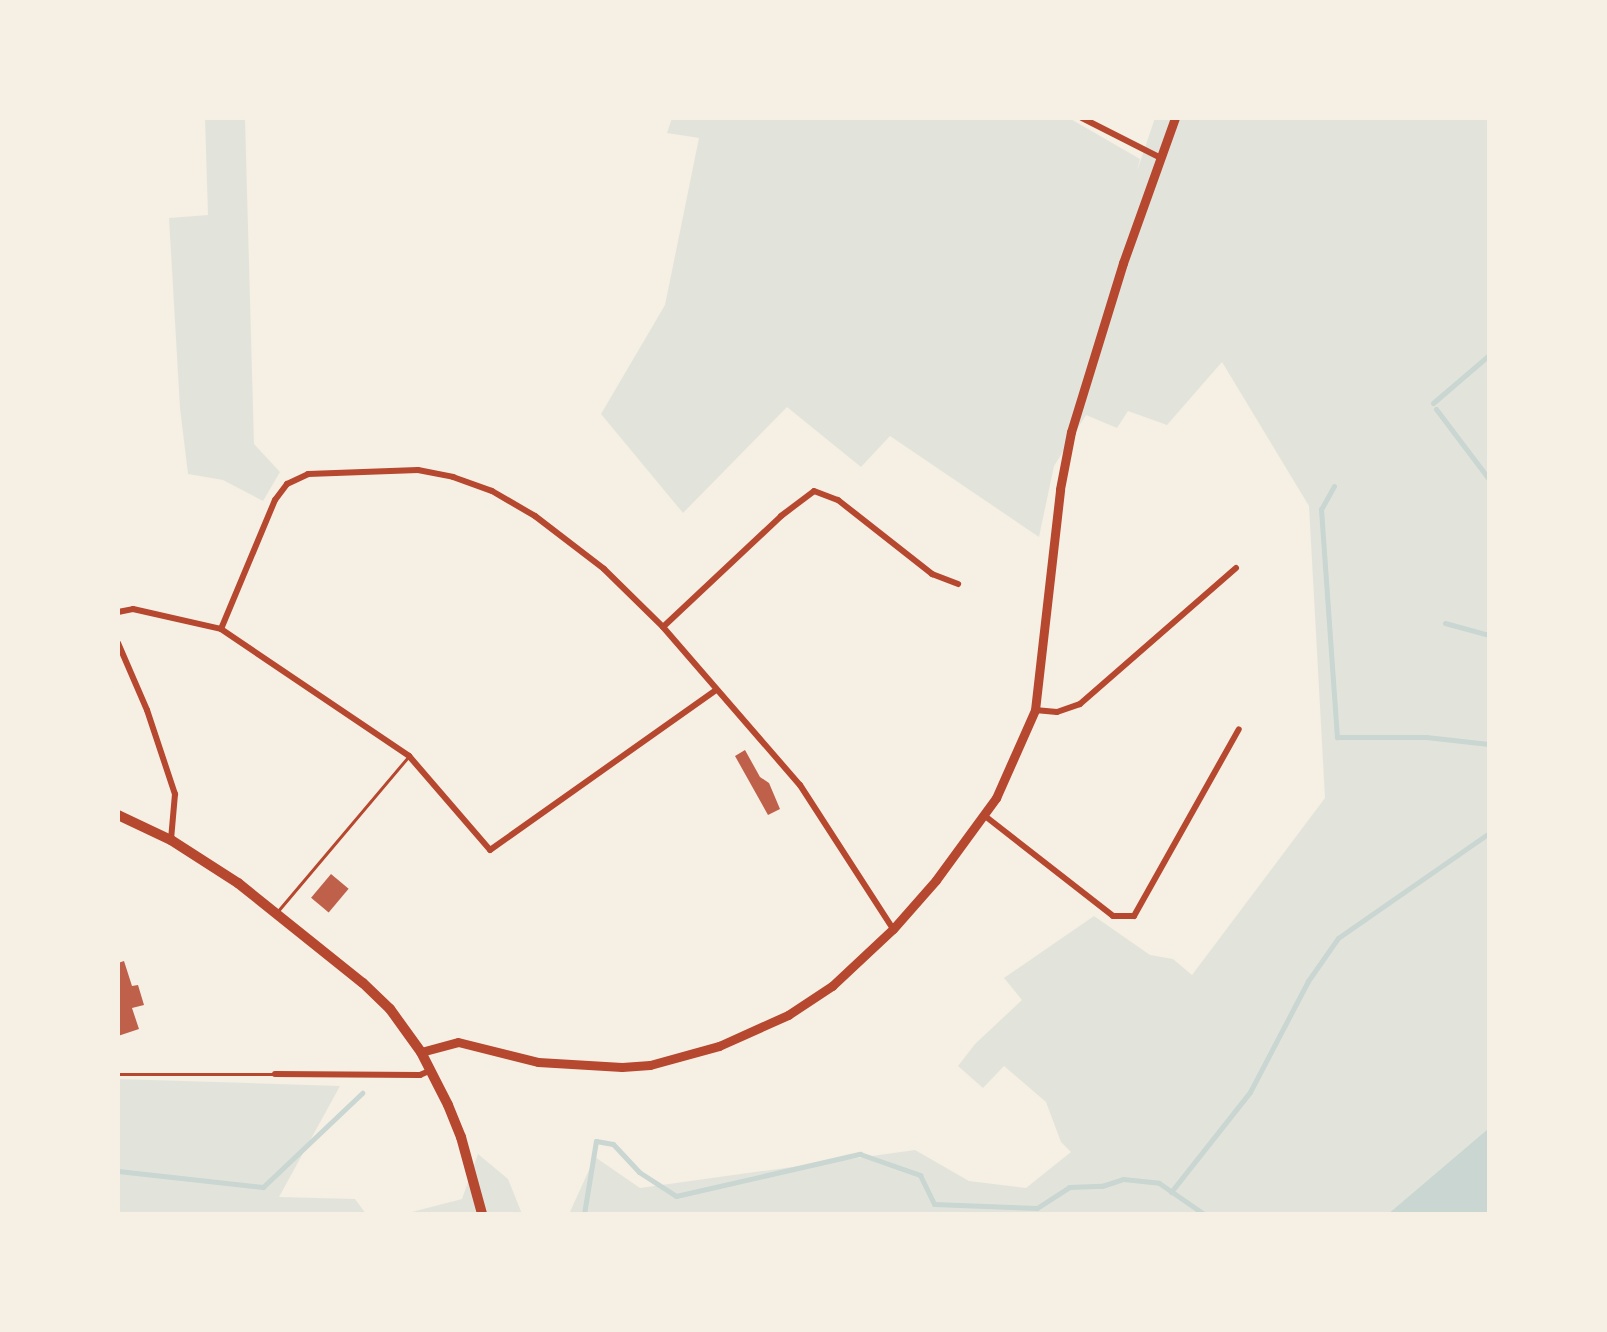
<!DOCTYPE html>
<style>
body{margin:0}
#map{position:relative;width:1607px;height:1332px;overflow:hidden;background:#f6efe4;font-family:"Varela Round",sans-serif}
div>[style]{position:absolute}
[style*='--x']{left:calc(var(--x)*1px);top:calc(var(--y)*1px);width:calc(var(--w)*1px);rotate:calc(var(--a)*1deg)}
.green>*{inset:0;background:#e2e4dc}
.water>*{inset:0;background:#c9d6d2}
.stream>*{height:5px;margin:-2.5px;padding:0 2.5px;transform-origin:2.5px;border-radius:2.5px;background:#c9d6d2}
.building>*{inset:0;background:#bf614a;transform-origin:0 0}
.service>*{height:3px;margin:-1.5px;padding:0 1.5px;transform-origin:1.5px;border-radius:1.5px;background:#b5482f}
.minor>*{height:6px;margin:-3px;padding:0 3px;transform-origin:3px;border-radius:3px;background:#b5482f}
.secondary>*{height:9px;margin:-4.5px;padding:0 4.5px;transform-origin:4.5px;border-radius:4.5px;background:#b5482f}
.primary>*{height:10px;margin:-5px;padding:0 5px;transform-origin:5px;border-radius:5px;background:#b5482f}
span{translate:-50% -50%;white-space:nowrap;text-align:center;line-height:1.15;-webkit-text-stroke:7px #f6efe4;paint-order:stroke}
.frame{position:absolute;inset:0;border:120px solid #f6efe4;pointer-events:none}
</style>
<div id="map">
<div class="green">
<i style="clip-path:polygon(205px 118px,245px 118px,254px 444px,280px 472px,263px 501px,223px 480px,188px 474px,180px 408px,169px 218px,208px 215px)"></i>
<i style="clip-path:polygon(672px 118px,1069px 118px,1140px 159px,1137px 171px,1155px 118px,1489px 118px,1489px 1128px,1388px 1214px,569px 1214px,595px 1157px,640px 1188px,915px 1150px,969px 1181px,1026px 1188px,1071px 1152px,1061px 1142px,1046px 1102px,1004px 1066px,983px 1088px,958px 1066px,975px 1044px,1022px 1000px,1004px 978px,1094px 916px,1150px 955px,1173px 959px,1192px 975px,1325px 798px,1309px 506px,1222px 362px,1167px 425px,1128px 411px,1117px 428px,1086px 415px,1054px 466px,1039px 537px,890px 436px,861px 467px,787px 407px,683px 513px,601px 414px,665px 305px,699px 138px,667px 133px)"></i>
<i style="clip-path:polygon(118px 1079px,340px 1086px,279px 1197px,355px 1199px,366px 1214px,118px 1214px)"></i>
<i style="clip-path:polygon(478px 1154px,508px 1179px,522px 1214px,404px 1214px,462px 1199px)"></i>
</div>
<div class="water">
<i style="clip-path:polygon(1489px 1128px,1489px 1214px,1388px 1214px)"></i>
</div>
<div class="stream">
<i style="--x:1433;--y:403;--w:74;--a:-40.6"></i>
<i style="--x:1436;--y:409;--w:88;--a:52.9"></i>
<i style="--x:1334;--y:486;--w:26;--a:119"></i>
<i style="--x:1321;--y:509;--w:229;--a:86"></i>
<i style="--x:1337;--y:737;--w:89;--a:0"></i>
<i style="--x:1426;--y:737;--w:63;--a:6.3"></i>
<i style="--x:1445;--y:623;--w:46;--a:15.3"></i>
<i style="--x:118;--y:1171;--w:146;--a:6.3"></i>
<i style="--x:263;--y:1187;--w:137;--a:-43.5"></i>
<i style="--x:1171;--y:1192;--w:127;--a:-51.7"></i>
<i style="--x:1250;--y:1092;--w:125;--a:-62.4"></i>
<i style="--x:1308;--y:981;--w:52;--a:-55.1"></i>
<i style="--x:1338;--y:938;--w:184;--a:-34.8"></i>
<i style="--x:584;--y:1214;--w:74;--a:-80.7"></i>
<i style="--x:596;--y:1141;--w:17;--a:10"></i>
<i style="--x:613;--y:1144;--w:38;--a:47"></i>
<i style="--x:639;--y:1172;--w:44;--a:33"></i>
<i style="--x:676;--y:1196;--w:189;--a:-12.9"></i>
<i style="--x:860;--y:1154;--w:64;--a:19.3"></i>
<i style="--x:920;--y:1175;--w:32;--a:64"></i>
<i style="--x:934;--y:1204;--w:103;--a:2.2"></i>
<i style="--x:1037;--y:1208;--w:38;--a:-33"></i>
<i style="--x:1069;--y:1187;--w:33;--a:-2"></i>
<i style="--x:1102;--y:1186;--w:22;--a:-18"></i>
<i style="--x:1123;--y:1179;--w:36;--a:6"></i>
<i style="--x:1159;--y:1183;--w:55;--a:34.6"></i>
</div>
<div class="building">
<i style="clip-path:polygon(745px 750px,760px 777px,769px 783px,780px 809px,768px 815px,735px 756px)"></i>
<i style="left:331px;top:874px;width:23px;height:31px;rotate:40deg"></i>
<i style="clip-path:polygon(124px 961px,132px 986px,138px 985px,144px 1005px,132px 1008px,139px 1029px,118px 1036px,118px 963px)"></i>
</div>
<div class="service">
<i style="--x:277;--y:912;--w:204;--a:-49.8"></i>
<i style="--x:118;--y:1074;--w:157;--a:0"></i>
</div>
<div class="minor">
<i style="--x:1082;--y:118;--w:89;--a:26.9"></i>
<i style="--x:118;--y:612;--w:15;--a:-11"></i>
<i style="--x:133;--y:609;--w:90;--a:12.8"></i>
<i style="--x:221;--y:629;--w:227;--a:34"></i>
<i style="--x:409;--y:756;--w:124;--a:49.2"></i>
<i style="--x:490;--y:850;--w:277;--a:-35.3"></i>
<i style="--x:663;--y:627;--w:162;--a:-43.2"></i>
<i style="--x:781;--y:516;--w:41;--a:-37.1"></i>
<i style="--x:814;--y:491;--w:26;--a:21"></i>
<i style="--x:838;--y:500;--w:120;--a:38.2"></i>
<i style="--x:932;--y:574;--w:28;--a:21"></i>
<i style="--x:221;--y:629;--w:140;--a:-67.3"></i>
<i style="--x:275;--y:500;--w:20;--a:-53"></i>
<i style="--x:287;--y:484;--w:23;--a:-25"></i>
<i style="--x:308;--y:474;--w:110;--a:-2.1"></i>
<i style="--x:418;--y:470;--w:36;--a:11"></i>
<i style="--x:453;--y:477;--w:41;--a:19.7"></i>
<i style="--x:492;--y:491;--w:50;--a:30.2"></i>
<i style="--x:535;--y:516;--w:87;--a:37.5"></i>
<i style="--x:604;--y:569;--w:83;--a:44.5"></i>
<i style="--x:663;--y:627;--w:209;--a:49.1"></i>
<i style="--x:800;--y:785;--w:171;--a:57.1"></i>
<i style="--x:118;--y:643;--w:73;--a:66.6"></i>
<i style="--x:147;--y:710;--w:89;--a:71.6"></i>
<i style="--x:175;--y:794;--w:46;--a:95"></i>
<i style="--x:1035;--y:710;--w:22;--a:5"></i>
<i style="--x:1057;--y:712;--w:24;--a:-19"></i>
<i style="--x:1080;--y:704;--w:207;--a:-41.1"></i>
<i style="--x:985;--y:816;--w:162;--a:38"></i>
<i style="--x:1113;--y:916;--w:21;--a:0"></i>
<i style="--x:1134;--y:916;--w:214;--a:-60.7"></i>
<i style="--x:275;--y:1074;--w:145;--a:0.4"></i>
<i style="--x:420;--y:1075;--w:12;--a:-24"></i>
</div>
<div class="secondary">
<i style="--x:421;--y:1052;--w:38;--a:-15"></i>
<i style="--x:458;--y:1042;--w:82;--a:14"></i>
<i style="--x:538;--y:1062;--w:84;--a:3.4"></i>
<i style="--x:622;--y:1067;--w:28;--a:-4"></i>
<i style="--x:650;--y:1065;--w:72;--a:-15.4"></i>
<i style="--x:719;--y:1046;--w:76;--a:-24.2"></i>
<i style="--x:788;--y:1015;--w:53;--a:-33.4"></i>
<i style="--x:832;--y:986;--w:83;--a:-43.1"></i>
<i style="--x:893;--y:929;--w:65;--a:-48.7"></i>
<i style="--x:936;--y:880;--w:102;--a:-53.8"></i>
<i style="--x:996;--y:798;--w:96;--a:-66.1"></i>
<i style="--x:1035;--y:710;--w:222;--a:-83.5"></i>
<i style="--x:1060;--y:489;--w:58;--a:-79.1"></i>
<i style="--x:1071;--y:432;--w:177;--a:-72.9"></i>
<i style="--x:1123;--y:263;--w:154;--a:-70.3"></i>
</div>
<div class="primary">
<i style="--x:118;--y:815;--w:59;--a:25.3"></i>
<i style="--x:171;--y:840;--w:80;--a:32.7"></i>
<i style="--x:238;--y:883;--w:160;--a:38.7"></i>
<i style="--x:363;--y:983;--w:37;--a:44"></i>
<i style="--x:390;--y:1009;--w:53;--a:54.2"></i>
<i style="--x:421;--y:1052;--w:59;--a:63"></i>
<i style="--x:448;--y:1105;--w:35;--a:68"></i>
<i style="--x:461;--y:1137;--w:80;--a:74.7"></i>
</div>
<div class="frame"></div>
</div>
